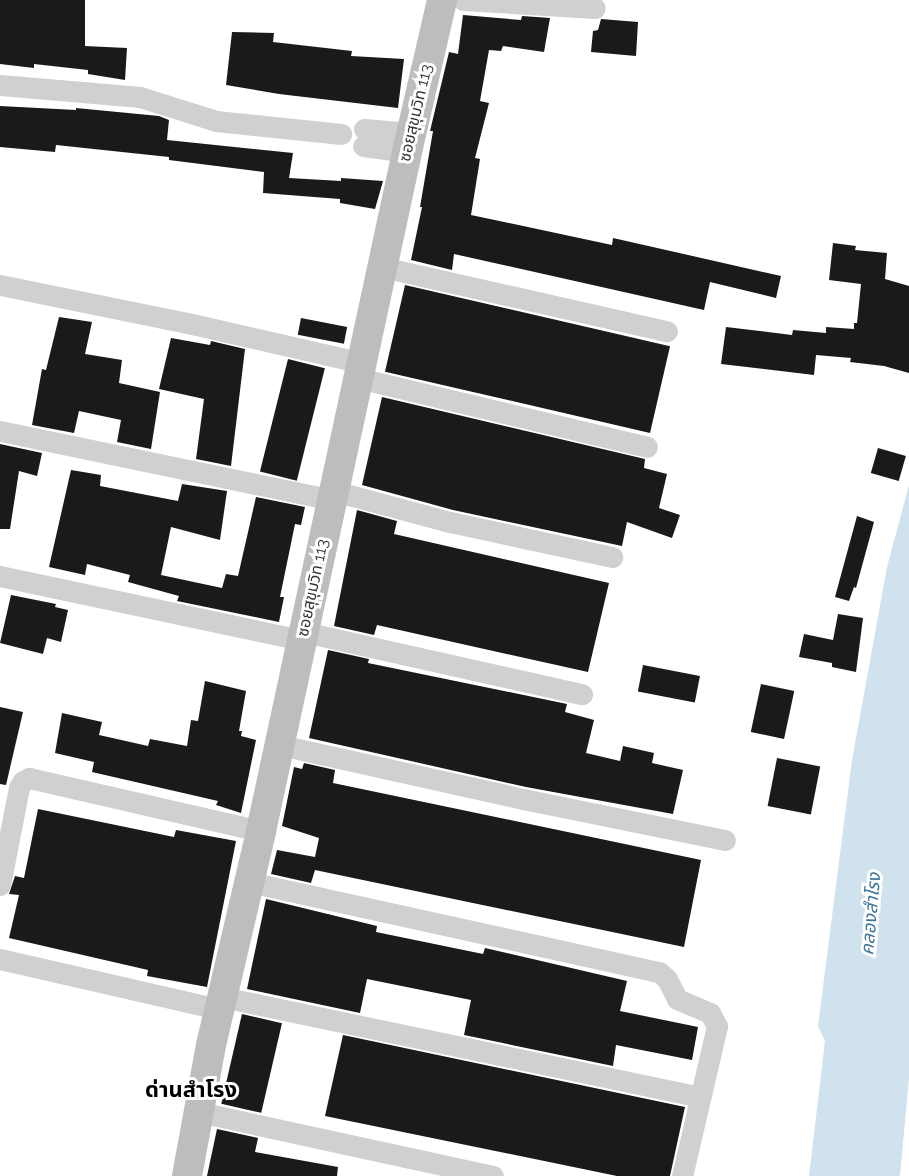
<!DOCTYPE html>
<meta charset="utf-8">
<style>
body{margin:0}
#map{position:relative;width:909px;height:1176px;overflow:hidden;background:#fff;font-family:Raleway,"Noto Sans Thai",sans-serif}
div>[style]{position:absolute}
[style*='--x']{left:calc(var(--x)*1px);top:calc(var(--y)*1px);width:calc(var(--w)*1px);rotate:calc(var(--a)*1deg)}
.water>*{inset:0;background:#cfe2ee}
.building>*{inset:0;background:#1a1a1a;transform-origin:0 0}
.street>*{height:21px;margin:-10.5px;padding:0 10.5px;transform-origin:10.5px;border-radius:10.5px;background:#d0d0d0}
.secondary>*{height:30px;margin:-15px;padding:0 15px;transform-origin:15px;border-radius:15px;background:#bdbdbd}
span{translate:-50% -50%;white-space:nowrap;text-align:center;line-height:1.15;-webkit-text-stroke:6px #fff;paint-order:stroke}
.street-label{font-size:16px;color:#333}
.water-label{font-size:18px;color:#3f7597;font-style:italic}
.district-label{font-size:22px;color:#000;font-weight:700}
</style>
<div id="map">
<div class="water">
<i style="clip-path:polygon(909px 485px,909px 1078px,900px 1176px,809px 1176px,825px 1041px,818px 1026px,852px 760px,887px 567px)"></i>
</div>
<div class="building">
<i style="clip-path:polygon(0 0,85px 0,85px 46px,127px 48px,125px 80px,88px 74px,88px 70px,34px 64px,34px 68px,0 64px)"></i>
<i style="clip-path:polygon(463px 15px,521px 20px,522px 16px,550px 18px,544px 52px,503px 46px,501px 51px,489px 50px,480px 101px,489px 103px,475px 158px,480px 159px,471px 215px,612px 245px,613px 238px,781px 276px,776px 298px,710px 282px,704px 310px,454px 254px,452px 270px,411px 260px,422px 207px,420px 207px,433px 131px,430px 131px,449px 52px,458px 54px)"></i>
<i style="clip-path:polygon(601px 19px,638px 22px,636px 56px,591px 52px,593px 31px,598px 30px)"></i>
<i style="clip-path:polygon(232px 32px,274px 33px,273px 42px,352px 51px,351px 56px,404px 59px,398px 108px,279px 94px,226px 85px)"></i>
<i style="clip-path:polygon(0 106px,76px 110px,76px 108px,159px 116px,169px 120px,167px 140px,293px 153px,289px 178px,341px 181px,341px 178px,383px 181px,375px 209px,340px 203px,340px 199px,263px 193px,264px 172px,169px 160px,169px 157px,56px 145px,55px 152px,0 147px)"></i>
<i style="clip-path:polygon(833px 243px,856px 246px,855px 250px,887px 253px,885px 279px,909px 286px,909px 373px,884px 366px,850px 362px,851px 358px,816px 355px,814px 375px,721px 364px,726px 327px,792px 335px,793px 330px,826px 333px,826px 327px,854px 329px,854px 323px,857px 323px,861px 284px,829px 280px)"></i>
<i style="left:405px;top:285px;width:272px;height:89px;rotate:13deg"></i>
<i style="clip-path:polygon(59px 317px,92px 322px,85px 354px,122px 360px,119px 383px,160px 392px,151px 449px,117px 442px,121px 420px,79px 411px,74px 433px,32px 425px,42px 369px,46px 370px)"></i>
<i style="left:301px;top:318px;width:47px;height:17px;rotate:11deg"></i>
<i style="clip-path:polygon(171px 338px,210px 345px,211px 341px,245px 349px,231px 466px,196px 459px,204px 399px,159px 389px)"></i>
<i style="left:288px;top:359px;width:38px;height:116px;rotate:14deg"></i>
<i style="clip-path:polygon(382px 397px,645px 459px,644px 468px,667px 474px,659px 508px,680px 515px,672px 538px,627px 522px,622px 546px,453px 510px,362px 485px)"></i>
<i style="clip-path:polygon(0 444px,42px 453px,37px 476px,19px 471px,10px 529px,0 529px)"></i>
<i style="left:878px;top:448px;width:29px;height:26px;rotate:16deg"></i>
<i style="clip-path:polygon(71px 470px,101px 475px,100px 486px,178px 501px,182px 484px,227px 491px,220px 540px,171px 527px,161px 575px,222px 588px,226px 574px,238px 576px,256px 497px,305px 507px,301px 525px,295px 524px,280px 597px,284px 597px,279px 622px,177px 601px,179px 596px,128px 582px,130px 575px,87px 564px,85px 575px,49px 567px)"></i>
<i style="clip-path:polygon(357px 510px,397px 521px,394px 534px,609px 583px,588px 672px,377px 625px,374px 635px,334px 626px)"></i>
<i style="clip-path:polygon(857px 516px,874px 522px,856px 588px,854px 587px,849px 601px,835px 597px)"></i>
<i style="clip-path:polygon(11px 595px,56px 604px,55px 607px,68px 610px,61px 642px,47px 638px,43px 654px,0 643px)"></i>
<i style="clip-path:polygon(838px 614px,863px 618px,856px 672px,832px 667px,832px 663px,799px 657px,804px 634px,833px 640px)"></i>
<i style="clip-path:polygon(328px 650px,369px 659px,368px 663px,567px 704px,565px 712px,594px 720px,586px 753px,620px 761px,623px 746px,654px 753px,652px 763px,683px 770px,673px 814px,526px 787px,309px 738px)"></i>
<i style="left:643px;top:665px;width:58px;height:27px;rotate:11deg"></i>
<i style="clip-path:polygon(205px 681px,246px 691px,239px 731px,242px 731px,241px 736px,256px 740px,241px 813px,216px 805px,218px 801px,92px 772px,94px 762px,55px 753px,62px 713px,102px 722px,99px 735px,148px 746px,150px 739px,187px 746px,191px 720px,198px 721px)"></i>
<i style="left:761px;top:684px;width:34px;height:49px;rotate:12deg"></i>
<i style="clip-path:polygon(0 707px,23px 712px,6px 785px,0 784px)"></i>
<i style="left:777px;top:758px;width:44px;height:49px;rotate:11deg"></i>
<i style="clip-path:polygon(304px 763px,335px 770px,333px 783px,701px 860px,684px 947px,315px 870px,311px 883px,271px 874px,277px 850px,315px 857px,319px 838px,282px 826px,294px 767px,302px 769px)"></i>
<i style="clip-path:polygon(38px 809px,174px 837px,176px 830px,236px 841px,207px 987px,147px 976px,148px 970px,9px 938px,19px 895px,9px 894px,15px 876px,24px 878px)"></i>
<i style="clip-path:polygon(266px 899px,377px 926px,376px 932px,483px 954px,485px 948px,627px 981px,620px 1011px,698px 1027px,692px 1060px,616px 1045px,613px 1066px,464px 1035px,471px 1000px,367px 979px,360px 1013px,247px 989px)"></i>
<i style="left:242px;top:1014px;width:41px;height:92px;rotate:13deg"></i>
<i style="clip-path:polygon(343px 1035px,685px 1107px,670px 1176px,617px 1176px,325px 1116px)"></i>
<i style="clip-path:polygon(217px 1129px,258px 1138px,255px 1152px,338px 1167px,337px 1176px,207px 1176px)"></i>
</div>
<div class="street">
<i style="--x:463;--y:0;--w:132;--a:3.5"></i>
<i style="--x:0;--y:85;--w:141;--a:4.9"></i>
<i style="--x:140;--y:97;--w:80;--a:17.5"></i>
<i style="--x:216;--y:121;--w:126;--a:5.9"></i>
<i style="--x:364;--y:129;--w:47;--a:4.9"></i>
<i style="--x:363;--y:146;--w:44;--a:7.8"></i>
<i style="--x:382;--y:267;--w:292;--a:12.7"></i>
<i style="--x:0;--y:285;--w:196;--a:11.5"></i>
<i style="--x:192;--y:324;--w:174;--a:12.9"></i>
<i style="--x:358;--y:378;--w:297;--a:13.4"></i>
<i style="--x:0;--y:431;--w:339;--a:11.7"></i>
<i style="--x:334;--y:491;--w:120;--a:15"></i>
<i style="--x:450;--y:522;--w:166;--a:12.2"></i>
<i style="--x:0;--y:576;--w:309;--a:12"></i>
<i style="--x:304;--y:632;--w:285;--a:12.6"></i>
<i style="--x:280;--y:745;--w:249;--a:12.5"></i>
<i style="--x:523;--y:799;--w:206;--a:11.5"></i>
<i style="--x:249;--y:882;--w:420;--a:12.4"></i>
<i style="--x:659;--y:972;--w:11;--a:41"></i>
<i style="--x:667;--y:979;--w:22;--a:63"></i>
<i style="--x:677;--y:999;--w:36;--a:23"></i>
<i style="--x:710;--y:1013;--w:15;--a:62"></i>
<i style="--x:717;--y:1026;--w:154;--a:103.1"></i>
<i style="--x:0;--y:885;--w:100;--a:-79"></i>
<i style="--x:19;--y:787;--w:7;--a:-56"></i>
<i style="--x:23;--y:781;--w:7;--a:-27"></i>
<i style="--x:29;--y:778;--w:238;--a:12.9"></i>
<i style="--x:0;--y:959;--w:225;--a:12.9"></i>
<i style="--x:222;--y:997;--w:488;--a:11.8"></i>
<i style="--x:199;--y:1112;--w:301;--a:12.3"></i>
</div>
<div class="secondary">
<i style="--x:187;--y:1176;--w:133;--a:-79.6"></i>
<i style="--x:211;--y:1045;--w:220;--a:-76.8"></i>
<i style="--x:261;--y:831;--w:695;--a:-77.86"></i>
<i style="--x:407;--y:152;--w:156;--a:-77"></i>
</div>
<div class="street-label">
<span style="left:416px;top:113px;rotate:-77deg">ซอยสุขุมวิท 113</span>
<span style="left:313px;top:588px;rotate:-78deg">ซอยสุขุมวิท 113</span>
</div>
<div class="water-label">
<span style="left:871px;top:914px;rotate:-85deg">คลองสำโรง</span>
</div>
<div class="district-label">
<span style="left:191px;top:1090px">ด่านสำโรง</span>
</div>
</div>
